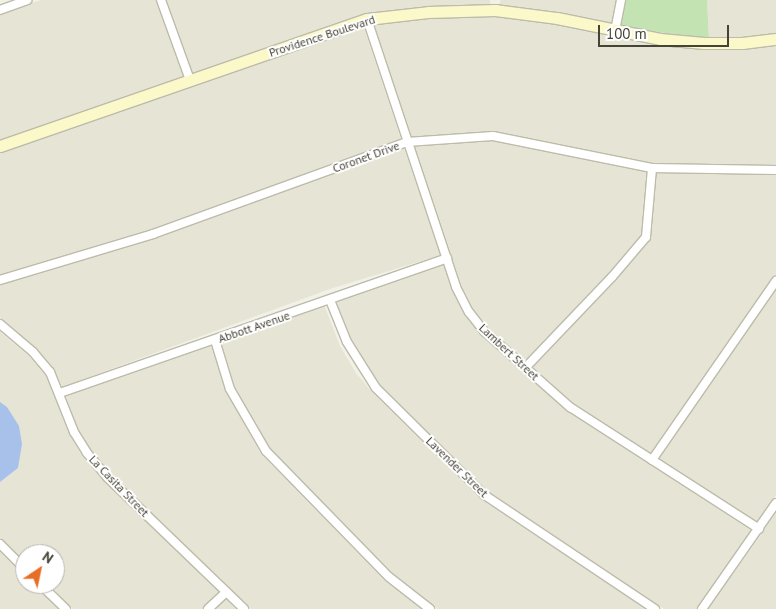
<!DOCTYPE html>
<style>
body{margin:0}
#map{position:relative;width:776px;height:609px;overflow:hidden;background:#f2f1e7;font-family:"PT Sans",sans-serif}
div>[style]{position:absolute}
[style*='--x']{left:calc(var(--x)*1px);top:calc(var(--y)*1px);width:calc(var(--w)*1px);rotate:calc(var(--a)*1deg)}
.residential>*{inset:0;background:#e6e4d5}
.green>*{inset:0;background:#c3e4b2}
.water>*{inset:0;background:#a7c1eb}
.roads{filter:drop-shadow(1px 0 #bdbbaa) drop-shadow(-1px 0 #bdbbaa) drop-shadow(0 1px #bdbbaa) drop-shadow(0 -1px #bdbbaa)}
.minor>*{height:8px;margin:-4px;padding:0 4px;transform-origin:4px;border-radius:4px;background:#fff}
.secondary>*{height:11px;margin:-5.5px;padding:0 5.5px;transform-origin:5.5px;border-radius:5.5px;background:#fbf9c9}
span{translate:-50% -50%;white-space:nowrap;text-align:center;line-height:1.15;-webkit-text-stroke:4px #fff;paint-order:stroke}
.street-label{font-size:12px;color:#454236}
.north{position:absolute;left:15px;top:544px;width:50px;height:50px;box-sizing:border-box;background:#fff;border:1px solid #b5b3af;border-radius:50%;rotate:34deg;font-size:14px;font-weight:700;line-height:20px;text-align:center;color:#454236}
.north::after{content:'';display:block;margin:auto;width:18px;height:22px;background:#ea6d26;clip-path:polygon(50% 0,100% 100%,50% 72%,0 100%)}
.scale{position:absolute;left:598px;top:25px;width:131px;height:22px;box-sizing:border-box;border:2px solid #454236;border-top:0;padding-left:6px;font-size:15px;line-height:18px;white-space:nowrap;color:#454236;-webkit-text-stroke:4px #fff;paint-order:stroke}
</style>
<div id="map">
<div class="residential">
<i style="clip-path:polygon(41px 0,156px 0,184px 78px,0 141px,0 14px)"></i>
<i style="clip-path:polygon(166px 0,490px 0,490px 5px,369px 13px,193px 74px)"></i>
<i style="clip-path:polygon(500px 0,617px 0,611px 26px,500px 6px)"></i>
<i style="clip-path:polygon(707px 0,776px 0,776px 34px,743px 38px,709px 39px)"></i>
<i style="clip-path:polygon(494px 15px,555px 23px,609px 36px,659px 44px,776px 44px,776px 165px,653px 163px,495px 132px,411px 137px,373px 23px,428px 17px)"></i>
<i style="clip-path:polygon(363px 25px,401px 139px,152px 229px,0 275px,0 151px)"></i>
<i style="clip-path:polygon(492px 141px,647px 172px,642px 235px,609px 274px,526px 361px,488px 327px,473px 309px,460px 284px,414px 146px)"></i>
<i style="clip-path:polygon(404px 148px,441px 255px,330px 289px,62px 387px,54px 369px,36px 349px,0 317px,0 285px,154px 239px)"></i>
<i style="clip-path:polygon(656px 173px,776px 175px,776px 274px,652px 454px,573px 403px,533px 367px,615px 281px,650px 240px)"></i>
<i style="clip-path:polygon(444px 264px,452px 289px,464px 314px,481px 335px,567px 411px,752px 531px,697px 609px,664px 609px,486px 490px,379px 384px,364px 366px,348px 341px,332px 299px)"></i>
<i style="clip-path:polygon(776px 288px,776px 495px,758px 522px,659px 459px)"></i>
<i style="clip-path:polygon(323px 302px,340px 346px,356px 373px,372px 392px,479px 498px,646px 609px,438px 609px,392px 573px,269px 448px,234px 386px,219px 339px)"></i>
<i style="clip-path:polygon(0 332px,29px 356px,46px 376px,70px 435px,83px 457px,104px 480px,219px 592px,202px 609px,73px 609px,48px 584px,55px 584px,55px 554px,25px 554px,25px 562px,0 537px,0 482px,18px 468px,7px 407px,0 402px)"></i>
<i style="clip-path:polygon(210px 342px,226px 391px,261px 454px,385px 581px,422px 609px,251px 609px,110px 473px,91px 450px,78px 430px,66px 396px)"></i>
<i style="clip-path:polygon(776px 511px,776px 609px,708px 609px,760px 536px)"></i>
<i style="clip-path:polygon(0 552px,25px 576px,25px 584px,33px 584px,59px 609px,0 609px)"></i>
<i style="clip-path:polygon(225px 598px,236px 609px,215px 609px)"></i>
</div>
<div class="green">
<i style="clip-path:polygon(626px 0,707px 0,709px 39px,620px 27px)"></i>
</div>
<div class="water">
<i style="clip-path:polygon(0 402px,7px 407px,19px 426px,22px 444px,18px 468px,0 482px)"></i>
</div>
<div class="roads">
<div class="minor">
<i style="--x:161;--y:0;--w:85;--a:70.1"></i>
<i style="--x:0;--y:10;--w:29;--a:-20"></i>
<i style="--x:367;--y:19;--w:282;--a:71.6"></i>
<i style="--x:456;--y:287;--w:28;--a:63"></i>
<i style="--x:469;--y:312;--w:24;--a:52"></i>
<i style="--x:484;--y:331;--w:115;--a:41.5"></i>
<i style="--x:570;--y:407;--w:225;--a:32.8"></i>
<i style="--x:615;--y:31;--w:32;--a:-79"></i>
<i style="--x:0;--y:280;--w:160;--a:-16.7"></i>
<i style="--x:153;--y:234;--w:270;--a:-19.9"></i>
<i style="--x:407;--y:142;--w:86;--a:-4"></i>
<i style="--x:493;--y:136;--w:162;--a:11.4"></i>
<i style="--x:652;--y:168;--w:124;--a:0.9"></i>
<i style="--x:330;--y:300;--w:45;--a:68"></i>
<i style="--x:347;--y:342;--w:54;--a:57.8"></i>
<i style="--x:376;--y:388;--w:151;--a:44.7"></i>
<i style="--x:483;--y:494;--w:207;--a:33.8"></i>
<i style="--x:0;--y:324;--w:43;--a:40.3"></i>
<i style="--x:33;--y:352;--w:26;--a:50"></i>
<i style="--x:50;--y:372;--w:65;--a:68.2"></i>
<i style="--x:74;--y:432;--w:25;--a:58"></i>
<i style="--x:87;--y:453;--w:31;--a:50"></i>
<i style="--x:107;--y:477;--w:190;--a:43.9"></i>
<i style="--x:215;--y:340;--w:51;--a:73"></i>
<i style="--x:230;--y:389;--w:72;--a:59.9"></i>
<i style="--x:266;--y:451;--w:176;--a:45.7"></i>
<i style="--x:389;--y:577;--w:52;--a:38"></i>
<i style="--x:526;--y:367;--w:124;--a:-46.3"></i>
<i style="--x:612;--y:277;--w:52;--a:-49.6"></i>
<i style="--x:646;--y:237;--w:69;--a:-85"></i>
<i style="--x:60;--y:393;--w:410;--a:-19.2"></i>
<i style="--x:652;--y:460;--w:218;--a:-55.3"></i>
<i style="--x:0;--y:544;--w:35;--a:45"></i>
<i style="--x:40;--y:584;--w:36;--a:44"></i>
<i style="--x:208;--y:609;--w:25;--a:-43"></i>
<i style="--x:702;--y:609;--w:129;--a:-55.1"></i>
</div>
<div class="secondary">
<i style="--x:0;--y:146;--w:388;--a:-19.1"></i>
<i style="--x:367;--y:19;--w:61;--a:-6.5"></i>
<i style="--x:428;--y:12;--w:67;--a:-1.7"></i>
<i style="--x:495;--y:10;--w:63;--a:7.4"></i>
<i style="--x:557;--y:18;--w:105;--a:11.5"></i>
<i style="--x:660;--y:39;--w:44;--a:5.2"></i>
<i style="--x:704;--y:43;--w:38;--a:0"></i>
<i style="--x:742;--y:43;--w:34;--a:-7"></i>
</div>
</div>
<div class="street-label">
<span style="left:322px;top:36px;rotate:-18deg">Providence Boulevard</span>
<span style="left:366px;top:157px;rotate:-20deg">Coronet Drive</span>
<span style="left:254px;top:327px;rotate:-19deg">Abbott Avenue</span>
<span style="left:509px;top:352px;rotate:43deg">Lambert Street</span>
<span style="left:457px;top:467px;rotate:44deg">Lavender Street</span>
<span style="left:119px;top:486px;rotate:46deg">La Casita Street</span>
</div>
<div class="north">N</div>
<div class="scale">100 m</div>
</div>
